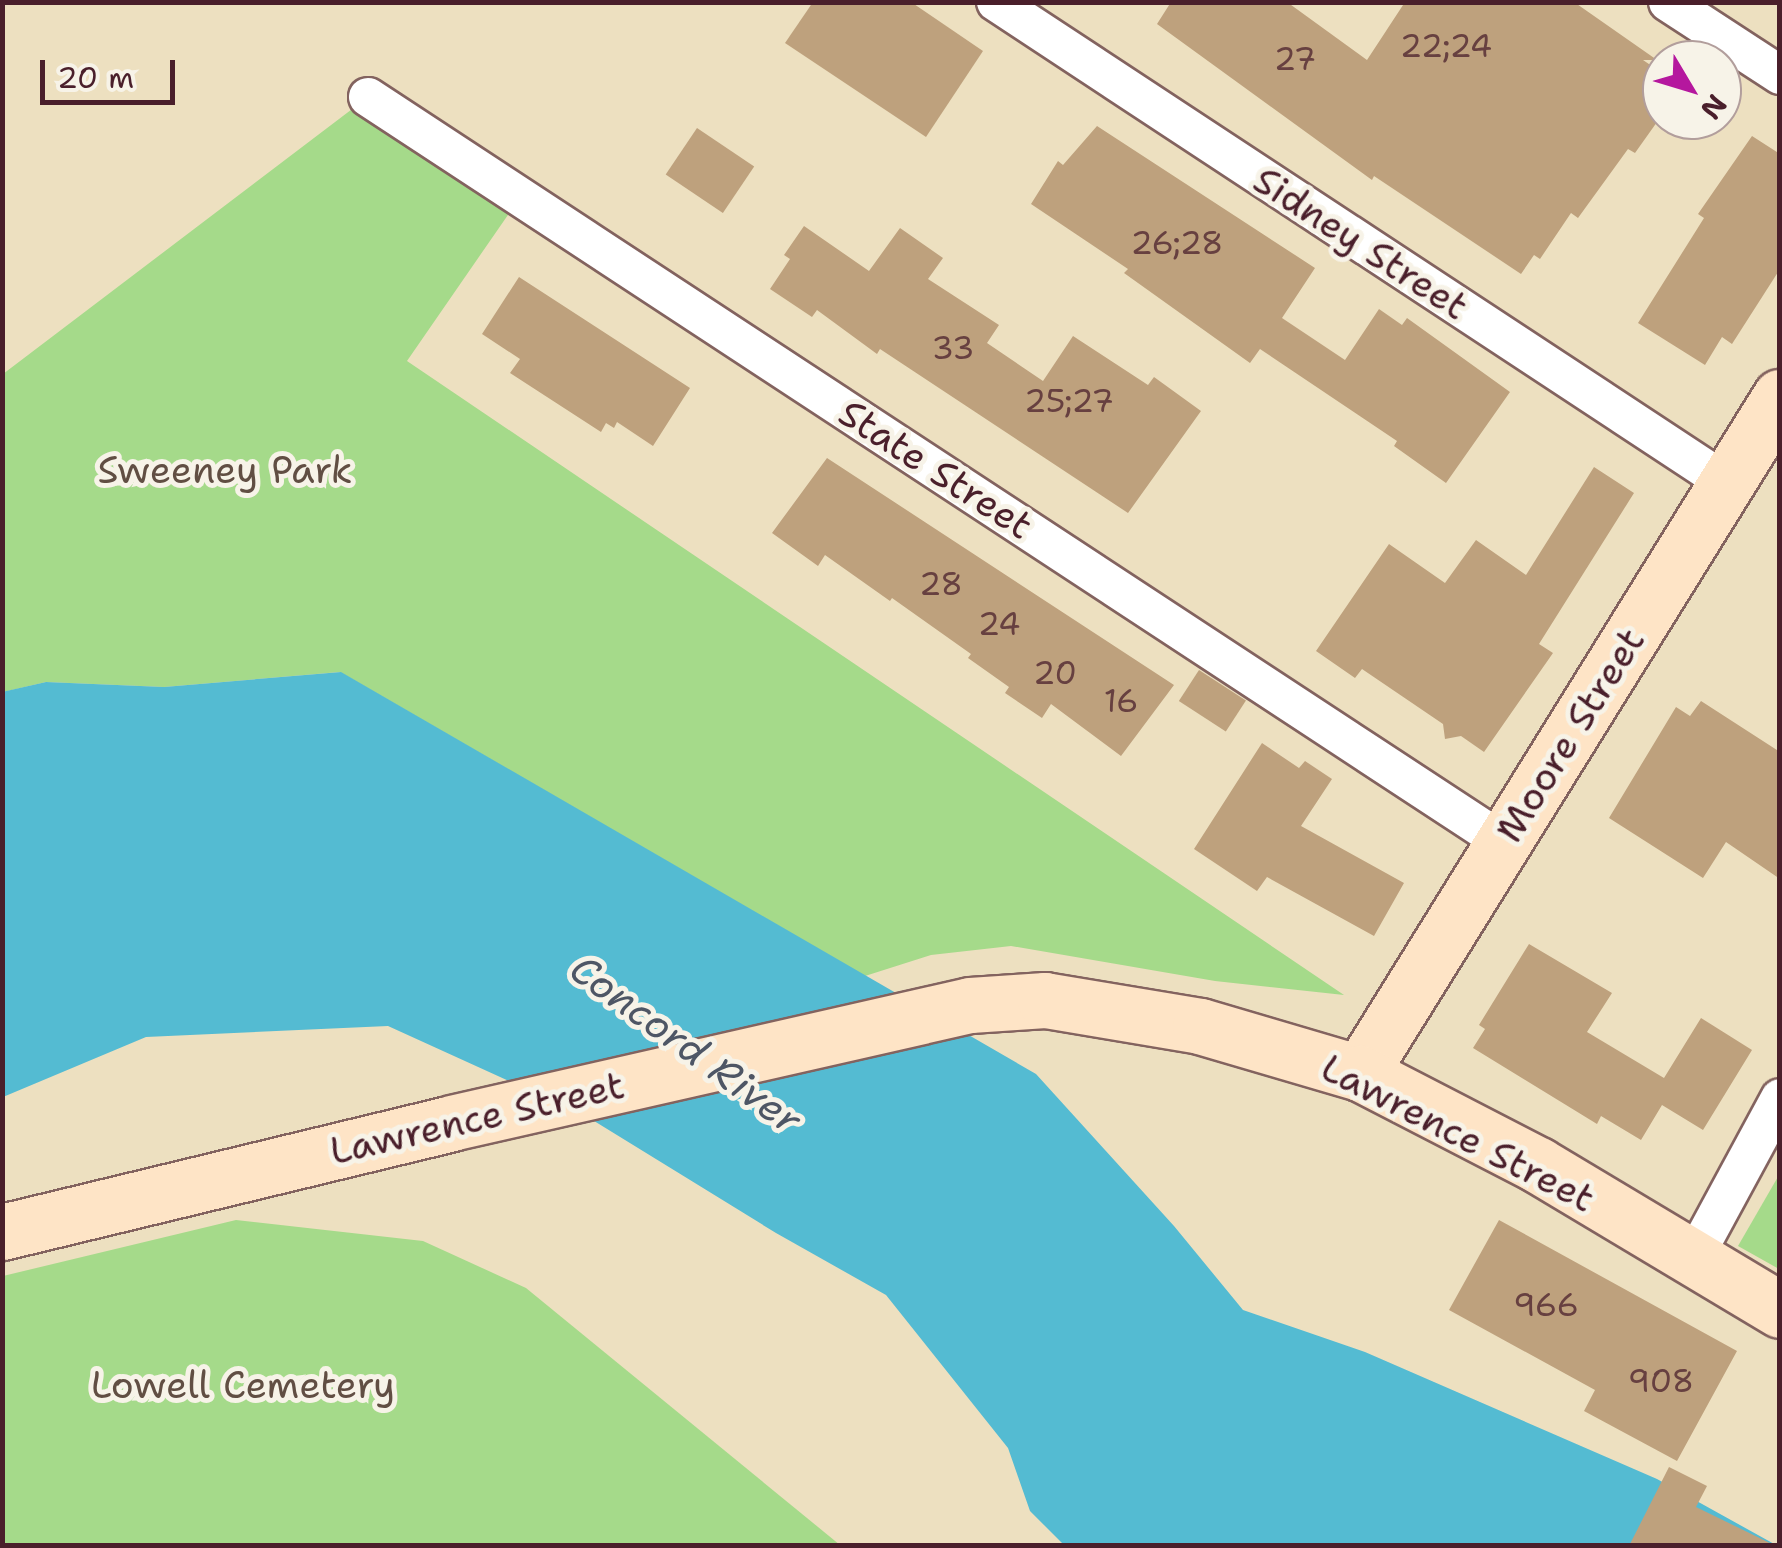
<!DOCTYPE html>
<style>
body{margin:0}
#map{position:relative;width:1782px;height:1548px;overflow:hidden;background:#ede0c0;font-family:"Shantell Sans",sans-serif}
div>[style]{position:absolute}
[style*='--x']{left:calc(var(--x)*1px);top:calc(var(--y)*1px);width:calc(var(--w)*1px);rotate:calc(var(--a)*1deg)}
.green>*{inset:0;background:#a5da8a}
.water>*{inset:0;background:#54bbd2}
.building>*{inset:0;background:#bea17d;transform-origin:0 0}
.roads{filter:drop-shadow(2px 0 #83635f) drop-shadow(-2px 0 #83635f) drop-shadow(0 2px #83635f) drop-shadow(0 -2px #83635f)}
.street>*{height:38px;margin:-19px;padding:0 19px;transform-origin:19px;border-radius:19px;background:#fff}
.secondary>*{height:55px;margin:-27.5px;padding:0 27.5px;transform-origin:27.5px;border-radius:27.5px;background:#fee4c6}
span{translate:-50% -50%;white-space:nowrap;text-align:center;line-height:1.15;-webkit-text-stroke:10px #f7f3e8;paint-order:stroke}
.number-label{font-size:32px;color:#674040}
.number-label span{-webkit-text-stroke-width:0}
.street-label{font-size:38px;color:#4a1f2b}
.park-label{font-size:38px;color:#614e43}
.water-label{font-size:40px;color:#4e5665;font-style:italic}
.frame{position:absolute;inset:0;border:5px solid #4a1f2b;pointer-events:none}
.north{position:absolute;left:1642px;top:40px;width:100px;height:100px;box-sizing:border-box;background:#f7f3e8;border:2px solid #b29e9c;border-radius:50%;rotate:128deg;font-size:28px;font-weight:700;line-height:40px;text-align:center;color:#4a1f2b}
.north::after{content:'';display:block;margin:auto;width:35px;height:45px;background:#b5179e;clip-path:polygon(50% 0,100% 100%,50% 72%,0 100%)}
.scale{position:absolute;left:40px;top:60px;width:135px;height:45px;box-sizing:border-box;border:5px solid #4a1f2b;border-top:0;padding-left:12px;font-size:30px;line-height:35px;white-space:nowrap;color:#4a1f2b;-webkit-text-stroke:8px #f7f3e8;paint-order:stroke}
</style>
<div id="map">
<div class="green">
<i style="clip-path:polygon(368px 97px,521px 196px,407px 361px,1344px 995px,1215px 981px,1011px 946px,931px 955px,865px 976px,340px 672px,164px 687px,46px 682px,3px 692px,3px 374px)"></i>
<i style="clip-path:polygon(1779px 1175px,1779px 1269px,1738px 1246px)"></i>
<i style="clip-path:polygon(236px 1220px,423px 1241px,526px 1288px,840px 1545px,3px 1545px,3px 1276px)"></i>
</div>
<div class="water">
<i style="clip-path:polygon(341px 672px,1036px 1074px,1174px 1226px,1243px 1310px,1365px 1352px,1657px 1479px,1776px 1545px,1064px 1545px,1030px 1511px,1008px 1448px,886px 1295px,776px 1233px,586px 1116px,388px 1026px,146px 1037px,3px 1097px,2px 692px,46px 682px,164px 687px)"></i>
</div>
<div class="building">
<i style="clip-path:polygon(813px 2px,911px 2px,983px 51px,926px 137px,785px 43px)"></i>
<i style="clip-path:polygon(1171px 2px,1287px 2px,1367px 60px,1405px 2px,1574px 2px,1657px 60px,1643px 60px,1662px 73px,1662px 115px,1635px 153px,1628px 149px,1578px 218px,1571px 213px,1540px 259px,1534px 255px,1521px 274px,1374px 176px,1372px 180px,1157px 24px)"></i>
<i style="clip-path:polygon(1097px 126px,1315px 268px,1282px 318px,1345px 360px,1379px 309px,1402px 325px,1407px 318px,1510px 392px,1446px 483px,1394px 446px,1397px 441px,1260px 349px,1250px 363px,1124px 273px,1128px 269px,1031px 204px,1058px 161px,1063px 165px)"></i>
<i style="left:697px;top:128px;width:69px;height:56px;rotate:34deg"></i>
<i style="clip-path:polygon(1752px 136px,1780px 154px,1780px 269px,1732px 344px,1722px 337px,1705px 365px,1638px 323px,1704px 218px,1698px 214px)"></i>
<i style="clip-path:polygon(804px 226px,869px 271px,900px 228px,943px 258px,928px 279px,999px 325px,987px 343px,1043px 381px,1073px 336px,1148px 385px,1154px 377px,1201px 411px,1128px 513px,880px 349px,877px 354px,817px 310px,812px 317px,770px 289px,790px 259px,784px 255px)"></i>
<i style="clip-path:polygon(519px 277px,690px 388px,653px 446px,617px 422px,614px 428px,606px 423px,601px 432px,510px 373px,520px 359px,482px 334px)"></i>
<i style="clip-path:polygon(827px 458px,1174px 685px,1121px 756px,1051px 704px,1042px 718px,1005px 693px,1009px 687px,968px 658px,971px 654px,892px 598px,890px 601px,825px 555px,818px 566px,772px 533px)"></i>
<i style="clip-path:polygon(1594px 467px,1634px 493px,1539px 644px,1553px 653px,1484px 752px,1461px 736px,1445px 739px,1443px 724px,1362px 669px,1355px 678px,1316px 651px,1389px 544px,1445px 583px,1476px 540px,1526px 575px)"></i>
<i style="left:1199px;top:670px;width:56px;height:37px;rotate:33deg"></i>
<i style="clip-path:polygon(1701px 701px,1780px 752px,1780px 879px,1726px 842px,1703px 878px,1609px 818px,1676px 707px,1690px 716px)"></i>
<i style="clip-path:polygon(1262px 743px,1299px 768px,1305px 761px,1332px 779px,1301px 826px,1404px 883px,1374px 936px,1267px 877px,1257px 891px,1194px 849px)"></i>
<i style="clip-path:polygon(1529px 944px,1612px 993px,1587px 1032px,1664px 1078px,1701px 1018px,1752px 1050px,1703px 1130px,1662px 1105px,1641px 1140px,1601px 1116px,1597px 1124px,1473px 1048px,1485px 1029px,1479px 1025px)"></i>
<i style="clip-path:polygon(1499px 1220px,1737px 1351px,1677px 1461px,1584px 1411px,1595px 1390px,1449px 1310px)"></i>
<i style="clip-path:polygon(1669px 1467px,1707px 1486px,1696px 1507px,1776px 1546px,1629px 1546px)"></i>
</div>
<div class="roads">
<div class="street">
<i style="--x:996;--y:2;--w:875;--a:33.35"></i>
<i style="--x:1668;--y:2;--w:134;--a:33.1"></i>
<i style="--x:368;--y:97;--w:1358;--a:33.28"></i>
<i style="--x:1692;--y:1261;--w:185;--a:-61.6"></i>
</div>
<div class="secondary">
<i style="--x:1360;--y:1073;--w:796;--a:-58.15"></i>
<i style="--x:2;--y:1232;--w:462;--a:-13.6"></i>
<i style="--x:451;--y:1123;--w:532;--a:-12.81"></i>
<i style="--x:970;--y:1005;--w:75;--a:-3.8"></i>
<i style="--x:1045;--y:1000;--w:157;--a:9.5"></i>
<i style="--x:1200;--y:1026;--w:167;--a:16.4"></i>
<i style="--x:1360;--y:1073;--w:200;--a:27.3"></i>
<i style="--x:1538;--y:1165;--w:282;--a:30.9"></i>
</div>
</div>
<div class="number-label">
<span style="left:1446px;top:46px">22;24</span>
<span style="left:1295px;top:59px">27</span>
<span style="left:1177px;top:243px">26;28</span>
<span style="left:953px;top:348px">33</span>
<span style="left:1069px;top:401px">25;27</span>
<span style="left:941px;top:584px">28</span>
<span style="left:999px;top:624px">24</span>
<span style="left:1055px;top:673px">20</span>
<span style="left:1121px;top:701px">16</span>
<span style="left:1546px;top:1305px">966</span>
<span style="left:1661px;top:1381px">908</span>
</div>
<div class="street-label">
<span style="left:1361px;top:243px;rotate:33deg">Sidney Street</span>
<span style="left:936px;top:469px;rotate:33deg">State Street</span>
<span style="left:1570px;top:735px;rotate:-58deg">Moore Street</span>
<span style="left:477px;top:1118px;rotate:-13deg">Lawrence Street</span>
<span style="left:1458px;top:1133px;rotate:27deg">Lawrence Street</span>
</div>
<div class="park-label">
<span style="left:225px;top:470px">Sweeney Park</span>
<span style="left:243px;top:1385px">Lowell Cemetery</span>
</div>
<div class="water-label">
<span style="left:686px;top:1044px;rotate:36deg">Concord River</span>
</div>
<div class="frame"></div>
<div class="north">N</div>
<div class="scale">20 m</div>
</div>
